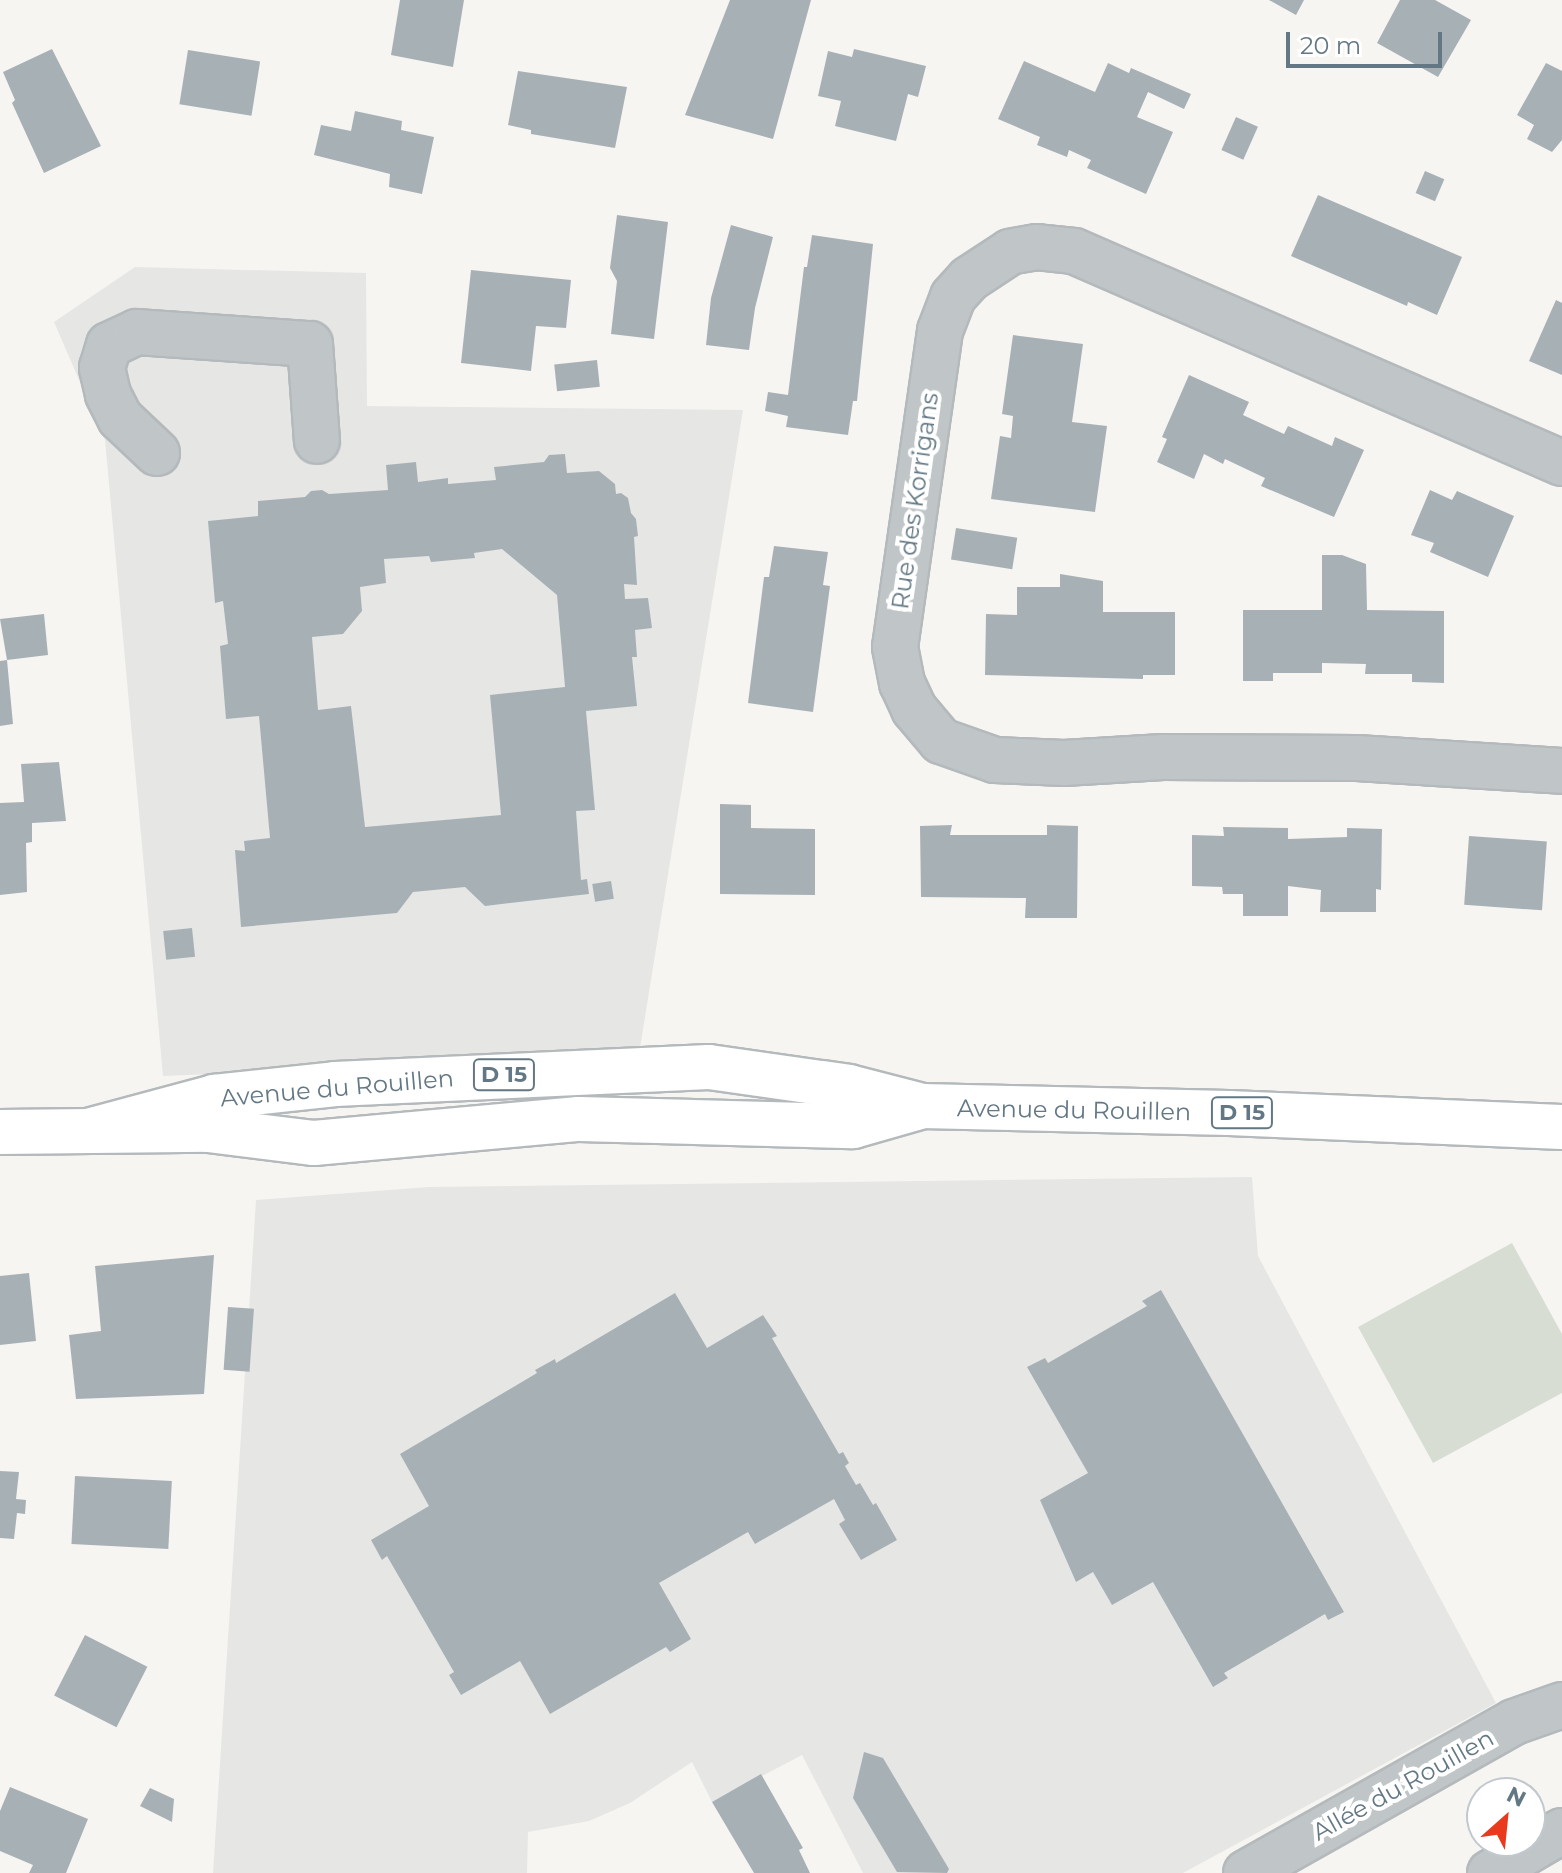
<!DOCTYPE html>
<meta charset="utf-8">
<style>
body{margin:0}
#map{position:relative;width:1562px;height:1873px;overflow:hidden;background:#f6f5f2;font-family:Montserrat,sans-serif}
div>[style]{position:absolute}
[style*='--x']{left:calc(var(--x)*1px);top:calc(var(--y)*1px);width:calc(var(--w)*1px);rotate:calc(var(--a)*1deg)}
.built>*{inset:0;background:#e6e7e5}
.green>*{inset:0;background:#d7ddd3}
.building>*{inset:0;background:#a7b1b5;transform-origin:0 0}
.roads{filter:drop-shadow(2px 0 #b4b9bc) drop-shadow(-2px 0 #b4b9bc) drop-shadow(0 2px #b4b9bc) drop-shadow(0 -2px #b4b9bc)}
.minor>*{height:44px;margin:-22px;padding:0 22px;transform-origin:22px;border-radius:22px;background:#c0c6c8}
.major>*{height:44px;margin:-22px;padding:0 22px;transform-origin:22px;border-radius:22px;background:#fff}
span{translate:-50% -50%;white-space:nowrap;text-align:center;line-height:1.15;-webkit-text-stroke:8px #fff;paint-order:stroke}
.shield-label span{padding:2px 6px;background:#fff;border:2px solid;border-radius:6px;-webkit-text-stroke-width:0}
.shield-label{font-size:22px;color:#637884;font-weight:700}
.street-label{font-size:24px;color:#637884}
.north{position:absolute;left:1466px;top:1777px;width:80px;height:80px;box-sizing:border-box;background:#fff;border:2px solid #c1c9ce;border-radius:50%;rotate:27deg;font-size:22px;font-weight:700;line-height:32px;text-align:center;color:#637884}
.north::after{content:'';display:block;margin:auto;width:28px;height:36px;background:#ea3a1d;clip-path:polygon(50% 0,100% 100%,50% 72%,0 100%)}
.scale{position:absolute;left:1286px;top:32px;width:156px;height:36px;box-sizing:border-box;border:4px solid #637884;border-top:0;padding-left:10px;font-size:24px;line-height:28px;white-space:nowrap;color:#637884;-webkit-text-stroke:6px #fff;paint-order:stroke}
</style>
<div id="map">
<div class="built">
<i style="clip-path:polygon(135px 267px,366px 273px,367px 406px,743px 410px,640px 1048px,427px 1065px,163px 1076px,105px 440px,54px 322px)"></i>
<i style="clip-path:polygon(1252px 1177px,1258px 1256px,1496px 1703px,1183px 1873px,863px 1873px,802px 1755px,712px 1802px,692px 1762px,630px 1803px,589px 1821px,528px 1832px,527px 1873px,213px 1873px,256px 1200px,429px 1187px)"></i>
</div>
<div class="green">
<i style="clip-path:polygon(1512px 1243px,1562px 1334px,1562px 1393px,1433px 1463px,1358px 1327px)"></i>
</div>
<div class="building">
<i style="clip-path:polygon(400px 0,464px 0,453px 67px,391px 55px)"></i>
<i style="clip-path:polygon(730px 0,811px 0,773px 139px,685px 115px)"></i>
<i style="clip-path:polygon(1269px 0,1304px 0,1296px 15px)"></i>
<i style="clip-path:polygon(1400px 0,1435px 0,1471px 20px,1438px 77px,1377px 43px)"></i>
<i style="clip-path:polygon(52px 49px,101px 146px,44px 173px,12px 103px,15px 100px,3px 72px)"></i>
<i style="clip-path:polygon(854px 49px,926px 66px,918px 97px,908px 94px,896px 141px,835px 126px,841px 101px,818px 96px,828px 51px,852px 57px)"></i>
<i style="left:188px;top:50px;width:73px;height:55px;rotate:9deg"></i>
<i style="clip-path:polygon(1024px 61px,1095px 92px,1108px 63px,1129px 73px,1131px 68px,1191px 94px,1184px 109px,1148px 92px,1137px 117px,1173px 132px,1146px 194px,1087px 168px,1091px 160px,1069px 150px,1067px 157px,1037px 145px,1040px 137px,998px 119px)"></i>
<i style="clip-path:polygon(1546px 63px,1562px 71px,1562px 140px,1552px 152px,1527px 139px,1534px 125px,1517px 115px)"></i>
<i style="clip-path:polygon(518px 71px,627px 87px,615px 148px,531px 134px,531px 130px,508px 125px)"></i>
<i style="clip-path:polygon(355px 111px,402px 121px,401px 130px,434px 137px,422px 194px,389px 187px,390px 174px,314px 155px,321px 125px,351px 131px)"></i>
<i style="left:1236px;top:117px;width:24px;height:36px;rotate:24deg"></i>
<i style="left:1425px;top:171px;width:21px;height:24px;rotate:23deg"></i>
<i style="clip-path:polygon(1318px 195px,1462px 257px,1437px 315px,1408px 302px,1407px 306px,1291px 256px)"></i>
<i style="clip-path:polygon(617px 215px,668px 222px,654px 339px,611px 334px,617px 281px,610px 268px)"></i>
<i style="clip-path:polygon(731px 225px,773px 237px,755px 308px,749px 350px,706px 345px,711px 298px)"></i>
<i style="clip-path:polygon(812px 235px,873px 244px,857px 401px,853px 401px,848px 435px,786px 427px,788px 416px,765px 411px,768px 392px,788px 395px,804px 267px,807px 267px)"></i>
<i style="clip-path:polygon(471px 270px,571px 280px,566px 328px,536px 326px,531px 371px,461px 363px)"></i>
<i style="clip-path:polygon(1556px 300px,1562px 303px,1562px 375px,1529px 361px)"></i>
<i style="clip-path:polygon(1013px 335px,1083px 344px,1072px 422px,1107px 426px,1095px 512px,991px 499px,1000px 436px,1011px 438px,1013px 416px,1002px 414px)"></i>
<i style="left:597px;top:360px;width:27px;height:43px;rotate:84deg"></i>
<i style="clip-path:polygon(1189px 375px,1249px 402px,1243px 415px,1284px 434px,1288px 426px,1332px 446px,1335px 437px,1364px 450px,1334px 517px,1261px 486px,1265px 478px,1225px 459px,1223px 464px,1204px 454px,1194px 479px,1157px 462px,1167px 439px,1162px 437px)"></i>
<i style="clip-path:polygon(evenodd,565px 454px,567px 473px,599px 471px,615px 484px,616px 494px,621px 493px,628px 498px,631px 513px,636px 519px,638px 536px,634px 537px,637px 585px,624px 584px,625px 599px,648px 598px,652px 628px,635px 630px,637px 657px,632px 657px,637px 706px,586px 711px,595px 810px,576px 811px,581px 880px,587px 879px,589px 894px,485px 906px,465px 887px,413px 892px,397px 913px,241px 927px,235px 850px,245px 851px,244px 841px,270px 838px,259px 716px,226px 719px,220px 646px,228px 644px,223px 601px,215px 603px,208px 521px,258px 516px,258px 501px,305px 497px,311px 491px,322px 490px,329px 494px,388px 490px,386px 465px,416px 462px,418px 482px,448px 478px,448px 484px,496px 480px,494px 467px,544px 462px,549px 455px,565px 454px,502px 549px,557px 595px,565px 687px,490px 695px,501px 815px,365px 827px,351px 706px,318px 710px,312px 637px,343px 634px,362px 611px,360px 587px,386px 583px,384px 559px,429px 556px,431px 562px,475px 558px,474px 553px,502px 549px)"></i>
<i style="clip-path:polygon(1430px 490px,1452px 500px,1457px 491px,1514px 516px,1488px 577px,1430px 552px,1434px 543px,1411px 535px)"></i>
<i style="left:956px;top:528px;width:62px;height:32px;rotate:9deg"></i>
<i style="clip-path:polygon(774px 546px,828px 552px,823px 585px,830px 586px,813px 712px,748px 703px,764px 577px,769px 577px)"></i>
<i style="clip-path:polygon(1322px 555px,1342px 555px,1366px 564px,1367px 610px,1444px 611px,1444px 683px,1412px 682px,1412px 674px,1365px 674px,1366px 664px,1322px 663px,1322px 673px,1273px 673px,1273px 681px,1243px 681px,1243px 610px,1322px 610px)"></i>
<i style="clip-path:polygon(1060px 574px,1103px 581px,1103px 612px,1175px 612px,1175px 675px,1143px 675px,1143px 679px,985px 675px,986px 614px,1017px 615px,1017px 587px,1060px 587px)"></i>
<i style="clip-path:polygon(44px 614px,48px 655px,7px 660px,13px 724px,0 726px,0 661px,7px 660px,0 619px)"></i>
<i style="clip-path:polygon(59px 762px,66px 821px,32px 823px,32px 842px,26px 843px,27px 892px,0 895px,0 803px,24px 802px,21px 764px)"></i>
<i style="clip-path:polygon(720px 804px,751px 805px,751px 828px,815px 829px,815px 895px,720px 894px)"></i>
<i style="clip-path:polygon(952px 825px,950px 835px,1047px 835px,1047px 825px,1078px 826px,1077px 918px,1025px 918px,1026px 898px,921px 897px,920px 826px)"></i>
<i style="clip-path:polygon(1223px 827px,1288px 828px,1288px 839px,1347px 837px,1347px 828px,1382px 829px,1381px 890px,1376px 889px,1376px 912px,1320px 912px,1321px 890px,1288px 886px,1288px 916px,1243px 916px,1243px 894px,1223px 894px,1222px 887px,1192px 886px,1192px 835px,1224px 836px)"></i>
<i style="left:1469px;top:836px;width:78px;height:69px;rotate:4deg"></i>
<i style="left:611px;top:881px;width:18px;height:19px;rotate:81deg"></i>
<i style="left:192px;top:928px;width:29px;height:29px;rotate:84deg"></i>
<i style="clip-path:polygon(214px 1255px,204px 1394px,76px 1399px,69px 1335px,101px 1331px,95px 1266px)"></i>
<i style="clip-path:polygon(29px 1273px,36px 1341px,0 1345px,0 1276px)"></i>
<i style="clip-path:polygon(1161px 1290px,1344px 1612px,1328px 1620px,1325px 1614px,1224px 1673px,1228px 1678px,1213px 1687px,1153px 1582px,1112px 1605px,1093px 1572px,1076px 1582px,1040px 1500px,1088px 1473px,1027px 1367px,1045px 1358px,1048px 1363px,1147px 1306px,1142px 1301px)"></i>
<i style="clip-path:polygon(675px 1293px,707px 1348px,763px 1315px,777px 1336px,772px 1338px,839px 1454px,843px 1452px,849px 1463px,845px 1466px,856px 1485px,860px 1483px,873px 1505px,876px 1503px,897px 1540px,861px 1560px,839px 1524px,845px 1520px,834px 1499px,755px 1544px,748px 1532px,659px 1583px,691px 1639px,670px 1652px,666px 1647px,550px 1714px,520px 1661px,461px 1695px,449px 1675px,454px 1672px,387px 1556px,382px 1560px,371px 1540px,429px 1506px,400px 1454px,537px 1373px,535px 1370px,555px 1359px,556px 1363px)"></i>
<i style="left:228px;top:1307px;width:26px;height:63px;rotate:4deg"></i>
<i style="clip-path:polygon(0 1471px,19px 1472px,16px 1499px,26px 1500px,25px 1514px,17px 1513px,14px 1539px,0 1538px)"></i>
<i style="left:75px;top:1476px;width:97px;height:68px;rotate:3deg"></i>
<i style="left:85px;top:1635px;width:70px;height:68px;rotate:27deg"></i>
<i style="clip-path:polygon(864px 1752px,883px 1758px,949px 1869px,947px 1873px,897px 1872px,853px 1798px)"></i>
<i style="clip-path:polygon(761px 1774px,803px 1848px,799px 1850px,810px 1873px,754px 1873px,712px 1802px)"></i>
<i style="clip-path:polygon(10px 1787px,88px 1819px,66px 1873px,29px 1873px,33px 1865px,0 1851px,0 1811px)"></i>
<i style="clip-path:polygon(150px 1788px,174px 1799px,172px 1822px,140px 1806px)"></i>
</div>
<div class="roads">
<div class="minor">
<i style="--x:157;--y:453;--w:51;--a:-136.6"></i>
<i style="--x:120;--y:418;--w:27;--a:-117"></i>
<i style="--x:108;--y:394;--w:27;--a:-103"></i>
<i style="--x:102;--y:368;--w:24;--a:-73"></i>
<i style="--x:109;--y:345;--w:31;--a:-25"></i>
<i style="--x:137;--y:332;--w:173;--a:4"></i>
<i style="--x:310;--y:344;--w:97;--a:85.9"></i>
<i style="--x:1562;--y:463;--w:532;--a:-156.52"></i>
<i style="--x:1074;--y:251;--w:37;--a:-174"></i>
<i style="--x:1037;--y:247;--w:27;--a:170"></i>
<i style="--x:1010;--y:252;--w:49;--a:146.6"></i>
<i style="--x:969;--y:279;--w:24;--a:132"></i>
<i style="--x:953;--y:297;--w:36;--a:111"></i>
<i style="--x:940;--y:331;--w:319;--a:98.1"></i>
<i style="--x:895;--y:647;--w:37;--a:79"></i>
<i style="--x:902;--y:683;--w:29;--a:65"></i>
<i style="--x:914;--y:709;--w:42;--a:49.8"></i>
<i style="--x:941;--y:741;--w:57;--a:19.4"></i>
<i style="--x:995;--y:760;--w:69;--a:2.5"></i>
<i style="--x:1064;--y:763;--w:99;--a:-3.5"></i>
<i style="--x:1163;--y:757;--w:194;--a:0.3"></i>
<i style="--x:1357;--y:758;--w:205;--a:3.6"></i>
<i style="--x:1246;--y:1873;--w:308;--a:-29.4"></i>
<i style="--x:1514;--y:1722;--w:51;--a:-19.5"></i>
<i style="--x:1490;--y:1873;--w:83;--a:-30.3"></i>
</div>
<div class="major">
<i style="--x:88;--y:1131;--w:131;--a:-15.1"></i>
<i style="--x:214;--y:1097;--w:122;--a:-6.1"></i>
<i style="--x:335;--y:1084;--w:374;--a:-2.6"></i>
<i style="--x:709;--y:1067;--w:141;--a:8.1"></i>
<i style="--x:849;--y:1087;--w:75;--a:14.6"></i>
<i style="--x:922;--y:1106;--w:307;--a:1.3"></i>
<i style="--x:1229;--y:1113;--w:333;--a:2.4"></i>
<i style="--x:0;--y:1132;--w:208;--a:-0.6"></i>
<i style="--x:208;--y:1130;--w:107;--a:7"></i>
<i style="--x:314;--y:1143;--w:266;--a:-5.2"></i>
<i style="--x:579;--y:1119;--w:274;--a:1.5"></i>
<i style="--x:853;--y:1126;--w:70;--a:-15.8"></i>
</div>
</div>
<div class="shield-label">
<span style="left:504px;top:1075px">D 15</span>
<span style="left:1242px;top:1113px">D 15</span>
</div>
<div class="street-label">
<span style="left:915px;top:501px;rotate:-82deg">Rue des Korrigans</span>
<span style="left:337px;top:1088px;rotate:-5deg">Avenue du Rouillen</span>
<span style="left:1074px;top:1110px;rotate:1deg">Avenue du Rouillen</span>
<span style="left:1403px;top:1785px;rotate:-29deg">Allée du Rouillen</span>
</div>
<div class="north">N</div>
<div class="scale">20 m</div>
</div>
